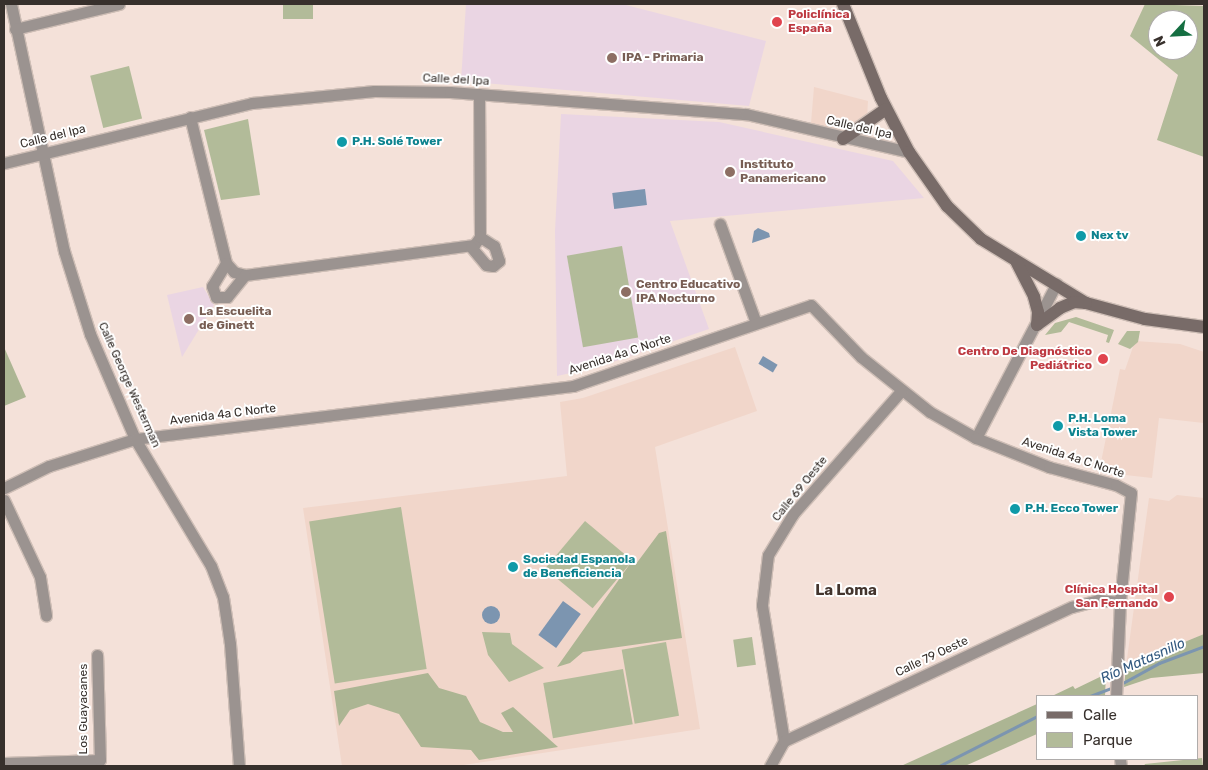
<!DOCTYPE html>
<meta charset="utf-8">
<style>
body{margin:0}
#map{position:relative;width:1208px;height:770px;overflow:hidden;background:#f4e1d9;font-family:Rubik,sans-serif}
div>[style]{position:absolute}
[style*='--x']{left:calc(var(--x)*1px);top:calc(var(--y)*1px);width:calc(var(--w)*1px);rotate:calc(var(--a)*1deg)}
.built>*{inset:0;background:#f1d6ca}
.education>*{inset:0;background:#ead5e3}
.green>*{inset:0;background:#b2bb99;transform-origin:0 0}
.forest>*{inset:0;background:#acb593}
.water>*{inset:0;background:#7c95b0;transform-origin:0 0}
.round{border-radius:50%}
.stream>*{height:3px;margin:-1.5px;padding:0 1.5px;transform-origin:1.5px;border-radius:1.5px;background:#7c95b0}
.roads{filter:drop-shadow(1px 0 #cebeb6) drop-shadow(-1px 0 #cebeb6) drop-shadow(0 1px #cebeb6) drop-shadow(0 -1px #cebeb6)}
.minor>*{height:11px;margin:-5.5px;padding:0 5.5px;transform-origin:5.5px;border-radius:5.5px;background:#9b9390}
.secondary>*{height:12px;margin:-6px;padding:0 6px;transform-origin:6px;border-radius:6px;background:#786b68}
.dots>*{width:14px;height:14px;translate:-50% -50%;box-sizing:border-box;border:2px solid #fff;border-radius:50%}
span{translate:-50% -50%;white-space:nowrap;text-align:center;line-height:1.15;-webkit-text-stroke:4px #fff;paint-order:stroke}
.health-label{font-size:12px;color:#be3a42;font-weight:700}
.left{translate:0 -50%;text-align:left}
.right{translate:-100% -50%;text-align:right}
.education-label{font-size:12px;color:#785e54;font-weight:700}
.street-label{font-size:12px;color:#37302c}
.culture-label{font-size:12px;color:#0d838f;font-weight:700}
.water-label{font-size:14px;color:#31587f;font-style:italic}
.quarter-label{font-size:15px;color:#43352e;font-weight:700}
.frame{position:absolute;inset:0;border:5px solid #37302c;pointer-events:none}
.legend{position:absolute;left:1036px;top:695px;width:162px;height:65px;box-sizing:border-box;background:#fff;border:1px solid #afacab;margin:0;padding:6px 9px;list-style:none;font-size:15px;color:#37302c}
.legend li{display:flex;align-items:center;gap:10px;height:25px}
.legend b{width:25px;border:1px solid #afacab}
.north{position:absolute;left:1148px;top:10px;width:50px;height:50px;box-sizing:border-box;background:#fff;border:1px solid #afacab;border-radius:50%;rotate:245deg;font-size:14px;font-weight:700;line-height:20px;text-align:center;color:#37302c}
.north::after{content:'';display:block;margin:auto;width:18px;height:22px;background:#156f42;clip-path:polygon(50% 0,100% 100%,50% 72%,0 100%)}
</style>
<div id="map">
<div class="built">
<i style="clip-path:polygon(814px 87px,868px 101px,867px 118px,849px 132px,811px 123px)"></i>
<i style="clip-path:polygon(1135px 341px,1180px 344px,1204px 352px,1204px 423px,1159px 418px,1152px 478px,1099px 472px,1120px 369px,1125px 370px)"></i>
<i style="clip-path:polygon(735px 347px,757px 411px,655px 447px,700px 729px,457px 766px,342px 766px,303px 508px,567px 476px,560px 402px,583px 398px)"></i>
<i style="clip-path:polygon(1177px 495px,1204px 498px,1204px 634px,1126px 666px,1149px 498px,1169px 501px)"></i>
</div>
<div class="education">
<i style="clip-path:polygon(466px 4px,622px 4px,766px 41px,749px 106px,461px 81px)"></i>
<i style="clip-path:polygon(561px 114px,719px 122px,893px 161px,924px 198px,670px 221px,709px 329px,598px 367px,557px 376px,555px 231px)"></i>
<i style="clip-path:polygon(203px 287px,214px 305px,182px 357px,167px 295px)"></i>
</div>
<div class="green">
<i style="left:283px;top:4px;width:30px;height:15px"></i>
<i style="clip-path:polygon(evenodd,1145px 4px,1204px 6px,1204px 157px,1157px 140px,1178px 75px,1130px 36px,1145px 4px,1158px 20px,1188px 20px,1188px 50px,1158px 50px,1158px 20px)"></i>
<i style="left:129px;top:66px;width:54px;height:40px;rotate:76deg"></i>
<i style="clip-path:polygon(248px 119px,260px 195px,221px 200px,204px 130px)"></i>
<i style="left:622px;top:246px;width:93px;height:56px;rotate:80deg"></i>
<i style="clip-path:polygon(1076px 317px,1114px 330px,1109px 343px,1106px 342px,1108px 335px,1069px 322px,1061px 332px,1045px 335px,1055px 323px)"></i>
<i style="clip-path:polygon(1127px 331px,1140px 331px,1138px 342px,1130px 349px,1118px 344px)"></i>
<i style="left:401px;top:507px;width:164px;height:93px;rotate:81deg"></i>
<i style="left:585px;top:521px;width:62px;height:62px;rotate:40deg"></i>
<i style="clip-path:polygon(482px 632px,510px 633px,512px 644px,544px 668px,509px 682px,488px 655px)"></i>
<i style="left:752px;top:637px;width:28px;height:19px;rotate:82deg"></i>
<i style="left:666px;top:642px;width:75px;height:45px;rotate:80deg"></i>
<i style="left:623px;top:669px;width:56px;height:81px;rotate:80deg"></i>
<i style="clip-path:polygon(1202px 758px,1203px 766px,1144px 766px,1145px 764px)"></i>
</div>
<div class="forest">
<i style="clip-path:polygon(4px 347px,26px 397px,4px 406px)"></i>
<i style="clip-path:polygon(666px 531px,682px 638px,583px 652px,570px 663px,557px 667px,632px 561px,636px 564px,659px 533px)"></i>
<i style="clip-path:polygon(1204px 634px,1204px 673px,1151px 678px,1124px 687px,1126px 666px)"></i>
<i style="clip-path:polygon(428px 673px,439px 688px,466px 696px,480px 722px,503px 732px,513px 732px,501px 713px,513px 707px,558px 747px,479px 760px,471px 750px,421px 747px,399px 714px,368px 704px,350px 710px,339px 726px,334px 691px)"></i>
<i style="clip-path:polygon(1106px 674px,1105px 696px,1052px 696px,1073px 686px,1075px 689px)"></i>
<i style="clip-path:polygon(1037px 704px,1037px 734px,965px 766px,901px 766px)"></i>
</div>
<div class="water">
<i style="left:645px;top:189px;width:16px;height:33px;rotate:83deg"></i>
<i style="clip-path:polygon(758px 228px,769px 233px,770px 237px,752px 243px,754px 231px)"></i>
<i style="left:763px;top:356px;width:17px;height:9px;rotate:31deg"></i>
<i style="left:563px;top:601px;width:22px;height:42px;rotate:36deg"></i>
<i class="round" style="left:482px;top:606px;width:18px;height:18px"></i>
</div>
<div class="stream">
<i style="--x:1119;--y:685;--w:46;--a:-28.8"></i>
<i style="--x:1159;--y:663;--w:48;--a:-20.7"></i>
<i style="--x:1090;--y:696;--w:25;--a:-21"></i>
<i style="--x:939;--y:766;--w:110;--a:-27"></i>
</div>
<div class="roads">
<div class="minor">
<i style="--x:11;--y:4;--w:253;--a:77.9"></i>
<i style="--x:64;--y:251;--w:87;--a:72.6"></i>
<i style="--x:90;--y:334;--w:114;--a:66.8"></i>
<i style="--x:135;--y:439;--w:148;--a:59.1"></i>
<i style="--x:211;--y:566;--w:33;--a:69"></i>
<i style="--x:223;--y:597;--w:48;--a:81.5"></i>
<i style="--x:230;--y:644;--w:122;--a:85.8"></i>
<i style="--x:15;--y:29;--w:107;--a:-13.5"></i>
<i style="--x:190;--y:117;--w:150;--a:76.1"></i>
<i style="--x:226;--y:263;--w:12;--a:48"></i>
<i style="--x:234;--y:272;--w:11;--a:15"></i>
<i style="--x:245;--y:275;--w:231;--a:-7.5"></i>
<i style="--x:474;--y:245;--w:10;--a:-53"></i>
<i style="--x:480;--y:237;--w:143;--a:-90.4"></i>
<i style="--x:4;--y:163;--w:255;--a:-13.6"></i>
<i style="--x:252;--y:103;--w:123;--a:-5.6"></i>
<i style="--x:374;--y:91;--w:76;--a:0.8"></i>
<i style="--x:450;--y:92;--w:297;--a:4.3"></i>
<i style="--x:746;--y:114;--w:167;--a:13.1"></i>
<i style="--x:720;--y:224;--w:105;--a:70"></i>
<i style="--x:471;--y:247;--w:23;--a:50"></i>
<i style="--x:486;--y:265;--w:7;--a:8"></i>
<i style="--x:493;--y:266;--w:8;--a:-40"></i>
<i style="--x:499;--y:261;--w:16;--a:-108"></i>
<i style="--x:494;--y:246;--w:17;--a:-147"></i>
<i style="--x:226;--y:263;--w:27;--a:121"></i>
<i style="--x:212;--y:286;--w:12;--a:70"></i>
<i style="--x:216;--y:297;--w:11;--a:0"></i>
<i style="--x:227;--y:297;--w:28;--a:-51"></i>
<i style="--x:976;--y:438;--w:174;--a:-62.5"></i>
<i style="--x:4;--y:488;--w:50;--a:-26.1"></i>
<i style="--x:49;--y:466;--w:90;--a:-17.4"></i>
<i style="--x:135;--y:439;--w:441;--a:-6.9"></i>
<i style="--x:573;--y:386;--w:251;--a:-18.8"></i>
<i style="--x:811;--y:305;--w:72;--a:46.1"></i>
<i style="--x:861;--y:357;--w:88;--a:38.6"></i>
<i style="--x:930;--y:412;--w:53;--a:29.5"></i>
<i style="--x:976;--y:438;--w:79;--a:21.7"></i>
<i style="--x:1049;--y:467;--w:69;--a:15"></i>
<i style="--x:1116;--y:485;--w:17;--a:28"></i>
<i style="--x:1131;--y:493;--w:110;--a:95.8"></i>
<i style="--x:1120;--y:602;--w:94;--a:92.4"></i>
<i style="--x:4;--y:500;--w:85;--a:64.9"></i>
<i style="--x:40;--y:577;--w:39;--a:81"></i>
<i style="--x:784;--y:741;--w:138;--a:-99.2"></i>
<i style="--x:762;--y:605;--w:50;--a:-83.2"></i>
<i style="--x:768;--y:555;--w:48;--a:-58.6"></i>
<i style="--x:793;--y:514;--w:164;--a:-48.7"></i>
<i style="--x:1120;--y:759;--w:7;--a:82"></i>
<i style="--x:4;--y:763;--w:96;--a:-1.8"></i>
<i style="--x:100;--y:760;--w:105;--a:-91.6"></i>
<i style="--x:770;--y:766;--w:29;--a:-61"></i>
<i style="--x:784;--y:741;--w:318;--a:-25"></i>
<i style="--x:1072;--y:607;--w:27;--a:-15"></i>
<i style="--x:1098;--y:600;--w:22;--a:5"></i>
</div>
<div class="secondary">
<i style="--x:843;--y:4;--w:101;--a:68"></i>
<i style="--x:881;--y:98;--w:61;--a:62.6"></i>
<i style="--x:909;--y:152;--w:66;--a:54.9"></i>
<i style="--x:947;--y:206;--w:47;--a:44.1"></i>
<i style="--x:981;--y:239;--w:123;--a:31.4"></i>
<i style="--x:1086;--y:303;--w:61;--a:15.2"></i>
<i style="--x:1145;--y:319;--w:60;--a:7.7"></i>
<i style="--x:843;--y:139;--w:52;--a:-34.9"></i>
<i style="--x:1017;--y:263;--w:38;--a:63"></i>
<i style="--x:1034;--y:297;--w:16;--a:75"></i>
<i style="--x:1038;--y:312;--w:13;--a:94"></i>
<i style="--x:1037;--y:325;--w:29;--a:-36"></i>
<i style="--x:1060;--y:308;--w:15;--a:-23"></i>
<i style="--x:1074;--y:302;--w:12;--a:5"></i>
</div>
</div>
<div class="dots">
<i style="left:777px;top:22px;background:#e0444e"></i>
<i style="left:612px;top:58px;background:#8d6e63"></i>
<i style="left:342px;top:142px;background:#0f9aa8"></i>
<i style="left:730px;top:172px;background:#8d6e63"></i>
<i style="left:1081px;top:236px;background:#0f9aa8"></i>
<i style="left:626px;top:292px;background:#8d6e63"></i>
<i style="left:189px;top:319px;background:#8d6e63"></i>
<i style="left:1103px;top:359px;background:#e0444e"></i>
<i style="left:1058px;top:426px;background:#0f9aa8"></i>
<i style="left:1015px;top:509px;background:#0f9aa8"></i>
<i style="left:513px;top:567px;background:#0f9aa8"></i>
<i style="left:1169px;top:597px;background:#e0444e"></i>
</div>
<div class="health-label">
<span class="left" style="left:788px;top:22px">Policlínica<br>España</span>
<span class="right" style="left:1092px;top:359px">Centro De Diagnóstico<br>Pediátrico</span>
<span class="right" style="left:1158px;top:597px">Clínica Hospital<br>San Fernando</span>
</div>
<div class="education-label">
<span class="left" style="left:622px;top:58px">IPA - Primaria</span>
<span class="left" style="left:740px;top:172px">Instituto<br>Panamericano</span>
<span class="left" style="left:636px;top:292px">Centro Educativo<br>IPA Nocturno</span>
<span class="left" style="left:199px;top:319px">La Escuelita<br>de Ginett</span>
</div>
<div class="street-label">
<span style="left:456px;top:80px;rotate:3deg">Calle del Ipa</span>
<span style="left:859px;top:128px;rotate:13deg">Calle del Ipa</span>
<span style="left:53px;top:137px;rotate:-14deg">Calle del Ipa</span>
<span style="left:620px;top:355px;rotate:-18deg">Avenida 4a C Norte</span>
<span style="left:129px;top:385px;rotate:66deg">Calle George Westerman</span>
<span style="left:223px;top:415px;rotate:-7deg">Avenida 4a C Norte</span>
<span style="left:1073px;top:458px;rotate:18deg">Avenida 4a C Norte</span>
<span style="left:800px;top:489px;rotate:-51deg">Calle 69 Oeste</span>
<span style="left:932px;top:657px;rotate:-25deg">Calle 79 Oeste</span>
<span style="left:84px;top:709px;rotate:-90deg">Los Guayacanes</span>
</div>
<div class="culture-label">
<span class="left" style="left:352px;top:142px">P.H. Solé Tower</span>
<span class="left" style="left:1091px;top:236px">Nex tv</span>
<span class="left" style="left:1068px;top:426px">P.H. Loma<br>Vista Tower</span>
<span class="left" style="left:1025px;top:509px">P.H. Ecco Tower</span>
<span class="left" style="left:523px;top:567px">Sociedad Espanola<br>de Beneficiencia</span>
</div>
<div class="water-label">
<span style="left:1143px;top:661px;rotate:-24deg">Río Matasnillo</span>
</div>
<div class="quarter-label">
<span style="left:846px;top:591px">La Loma</span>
</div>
<div class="frame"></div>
<ul class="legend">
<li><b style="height:6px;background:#786b68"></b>Calle</li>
<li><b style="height:14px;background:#b2bb99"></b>Parque</li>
</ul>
<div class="north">N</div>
</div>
